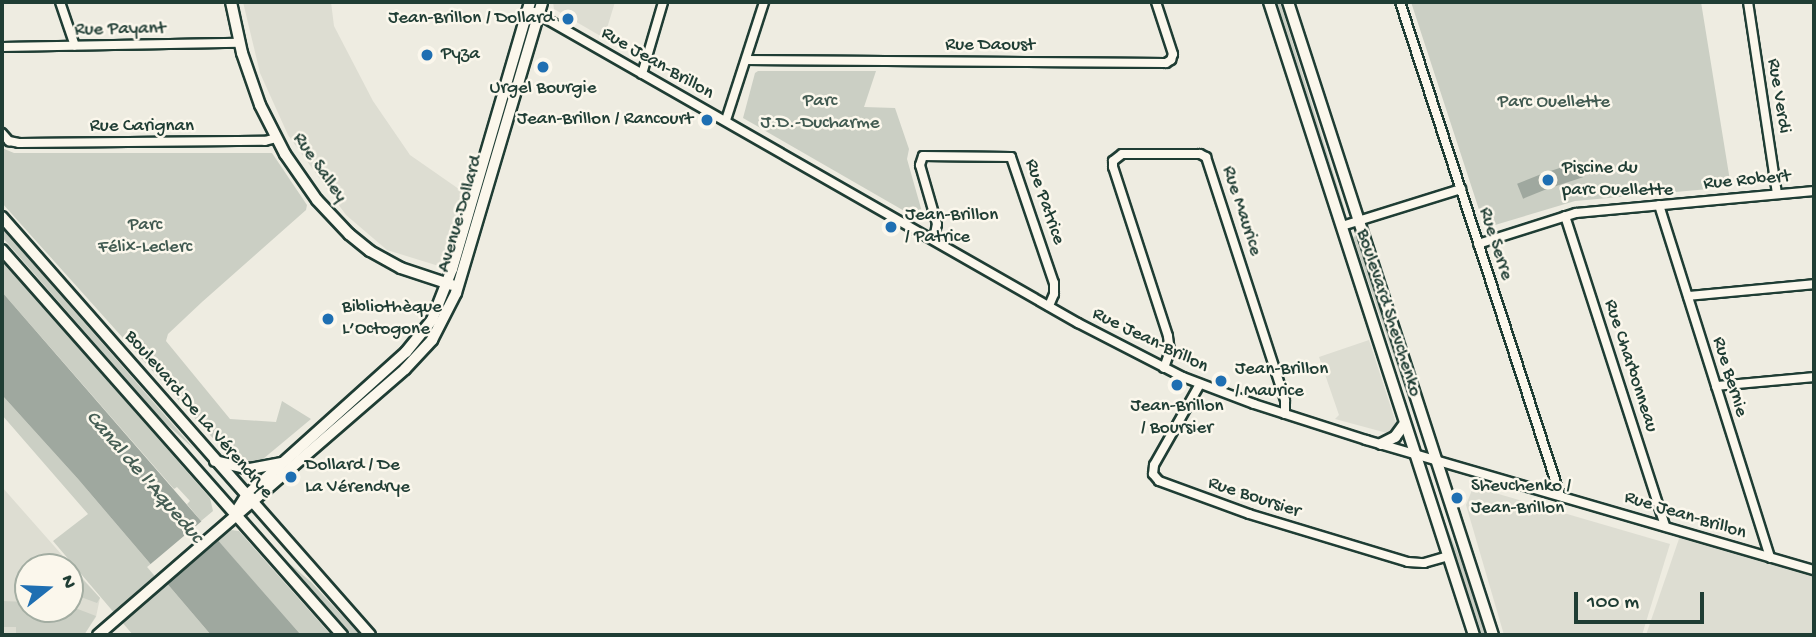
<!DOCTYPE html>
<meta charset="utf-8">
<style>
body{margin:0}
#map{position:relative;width:1816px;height:637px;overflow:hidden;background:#eeece1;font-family:"Gochi Hand",sans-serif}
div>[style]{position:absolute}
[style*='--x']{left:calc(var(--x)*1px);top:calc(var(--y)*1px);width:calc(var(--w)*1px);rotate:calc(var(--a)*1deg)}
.built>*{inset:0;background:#ddddd2}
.green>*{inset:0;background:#cbcfc4}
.water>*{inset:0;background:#9fa89f;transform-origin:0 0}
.pier>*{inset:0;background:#eeece1;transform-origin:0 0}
.roads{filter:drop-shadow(2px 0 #1f3d34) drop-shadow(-2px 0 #1f3d34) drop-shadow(0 2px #1f3d34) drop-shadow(0 -2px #1f3d34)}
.street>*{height:8px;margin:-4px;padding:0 4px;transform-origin:4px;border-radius:4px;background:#fbf7ec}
.secondary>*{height:10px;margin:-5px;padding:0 5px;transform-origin:5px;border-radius:5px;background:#fbf7ec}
.dots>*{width:19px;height:19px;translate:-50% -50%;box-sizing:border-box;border:4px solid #fbf7ec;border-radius:50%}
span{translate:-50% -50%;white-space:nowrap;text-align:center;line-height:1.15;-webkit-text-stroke:5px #fbf7ec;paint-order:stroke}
.poi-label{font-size:19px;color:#1f3d34}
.right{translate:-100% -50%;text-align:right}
.left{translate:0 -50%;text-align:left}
.street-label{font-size:19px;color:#1f3d34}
.park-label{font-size:19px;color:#415a51}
.water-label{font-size:21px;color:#455d54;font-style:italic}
.frame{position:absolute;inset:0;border:4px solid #1f3d34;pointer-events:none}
.north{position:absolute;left:14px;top:553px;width:70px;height:70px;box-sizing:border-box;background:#fbf7ec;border:2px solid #a3ada2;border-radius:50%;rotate:72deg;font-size:19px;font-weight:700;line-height:28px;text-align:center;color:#1f3d34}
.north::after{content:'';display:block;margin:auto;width:24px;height:32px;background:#1f6fb2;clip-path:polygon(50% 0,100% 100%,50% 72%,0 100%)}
.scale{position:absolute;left:1574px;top:592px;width:130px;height:32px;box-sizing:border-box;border:4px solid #1f3d34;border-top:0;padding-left:9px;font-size:21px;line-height:24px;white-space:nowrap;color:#1f3d34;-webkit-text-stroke:5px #fbf7ec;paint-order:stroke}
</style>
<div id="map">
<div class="built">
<i style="clip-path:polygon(243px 2px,331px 2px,334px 26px,373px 101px,410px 155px,466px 194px,442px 267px,387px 250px,346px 215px,288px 135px,260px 73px)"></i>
<i style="clip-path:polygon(553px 2px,615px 2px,604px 38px,554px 9px)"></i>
<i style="clip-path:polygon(1369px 340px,1396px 423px,1393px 431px,1387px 433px,1335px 419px,1339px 415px,1319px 357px)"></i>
<i style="clip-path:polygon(evenodd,2px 487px,100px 598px,96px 617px,84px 635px,2px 635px,2px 487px,28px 567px,70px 567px,70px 609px,28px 609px,28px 567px)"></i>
<i style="clip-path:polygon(1478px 488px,1670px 544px,1642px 635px,1504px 635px,1466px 505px,1472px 490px)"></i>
<i style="clip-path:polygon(1682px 530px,1814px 570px,1814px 635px,1646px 635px)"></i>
</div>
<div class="green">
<i style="clip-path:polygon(1277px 2px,1280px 2px,1345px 210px,1344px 210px)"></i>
<i style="clip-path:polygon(1411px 2px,1701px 2px,1731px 187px,1575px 201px,1485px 228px)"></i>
<i style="clip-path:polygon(758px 71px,876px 71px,864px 107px,895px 108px,909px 149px,907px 159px,924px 219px,920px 220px,743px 118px,755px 73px)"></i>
<i style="clip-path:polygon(2px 148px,14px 153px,272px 153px,307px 205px,306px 210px,202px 302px,168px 334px,166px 341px,230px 419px,276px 422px,282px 401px,311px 419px,263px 459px,246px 462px,227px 454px,2px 203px)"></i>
<i style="clip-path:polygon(2px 228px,183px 436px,194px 449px,162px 420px,2px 237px)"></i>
<i style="clip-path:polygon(1356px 236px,1407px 391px,1406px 392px,1353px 237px)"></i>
<i style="clip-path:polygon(2px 260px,210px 498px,213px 511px,201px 521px,187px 504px,190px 501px,177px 487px,174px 489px,2px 292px)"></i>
<i style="clip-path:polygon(2px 395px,78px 479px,211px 635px,133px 635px,53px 541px,88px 514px,2px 415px)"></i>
<i style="clip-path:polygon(1444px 521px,1461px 560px,1486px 635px,1482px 635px)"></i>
<i style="clip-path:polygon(231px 530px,239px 531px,331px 635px,301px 635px,218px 541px)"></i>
<i style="clip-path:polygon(289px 563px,311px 582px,360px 635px,352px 635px)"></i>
<i style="clip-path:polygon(73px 569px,100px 598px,97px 603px,70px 593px,70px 572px)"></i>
<i style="clip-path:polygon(2px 601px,28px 602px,28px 609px,70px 609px,70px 606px,96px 616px,84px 635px,16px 635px,16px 627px,3px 627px)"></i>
</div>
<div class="water">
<i style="left:1578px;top:162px;width:16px;height:33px;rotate:72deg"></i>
<i style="left:1544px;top:173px;width:16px;height:29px;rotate:68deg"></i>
<i style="clip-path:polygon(2px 292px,201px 521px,301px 635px,211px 635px,78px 479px,2px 395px)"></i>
</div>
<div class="pier">
<i style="left:203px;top:520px;width:26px;height:73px;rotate:50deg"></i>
</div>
<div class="roads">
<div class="street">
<i style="--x:60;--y:2;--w:46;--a:71.2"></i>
<i style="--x:1400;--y:2;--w:518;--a:72.02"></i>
<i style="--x:1748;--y:2;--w:194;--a:81.4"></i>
<i style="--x:534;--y:12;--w:627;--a:29.76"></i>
<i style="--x:1078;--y:323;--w:118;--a:27.2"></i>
<i style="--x:1183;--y:377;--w:76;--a:20.8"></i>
<i style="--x:1254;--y:404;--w:118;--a:17.8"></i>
<i style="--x:1366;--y:440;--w:466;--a:16.2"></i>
<i style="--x:2;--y:47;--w:237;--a:-1"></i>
<i style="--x:746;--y:60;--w:420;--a:0.4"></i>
<i style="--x:1166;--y:63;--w:6;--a:-31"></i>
<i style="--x:1171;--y:60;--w:6;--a:-72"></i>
<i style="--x:1173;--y:54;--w:55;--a:-108.1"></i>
<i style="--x:642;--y:74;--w:75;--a:-73.7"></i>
<i style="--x:726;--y:120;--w:124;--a:-72.1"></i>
<i style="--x:2;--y:133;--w:11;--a:49"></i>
<i style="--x:9;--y:141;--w:10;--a:11"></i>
<i style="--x:19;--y:143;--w:246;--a:-0.5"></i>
<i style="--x:265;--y:141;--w:11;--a:-15"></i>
<i style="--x:1659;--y:205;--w:370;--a:72.5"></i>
<i style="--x:1565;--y:216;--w:326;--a:72.1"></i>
<i style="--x:1342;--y:226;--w:125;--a:-17.3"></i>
<i style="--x:934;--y:239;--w:15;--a:-79"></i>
<i style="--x:937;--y:224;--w:61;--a:-106.1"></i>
<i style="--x:920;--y:165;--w:9;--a:-72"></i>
<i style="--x:923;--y:156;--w:88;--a:0.7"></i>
<i style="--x:1011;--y:157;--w:133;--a:71.2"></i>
<i style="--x:1054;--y:283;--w:11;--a:90"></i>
<i style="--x:1054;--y:294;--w:13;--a:113"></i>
<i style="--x:1478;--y:244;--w:103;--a:-17.6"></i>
<i style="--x:1576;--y:213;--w:239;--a:-5.3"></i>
<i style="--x:1688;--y:296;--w:127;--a:-5.4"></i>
<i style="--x:1164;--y:368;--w:18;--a:-71"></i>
<i style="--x:1170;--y:351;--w:15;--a:-98"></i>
<i style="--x:1168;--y:336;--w:178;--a:-108"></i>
<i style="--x:1113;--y:167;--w:6;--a:-90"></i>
<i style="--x:1113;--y:161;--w:11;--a:-38"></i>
<i style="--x:1122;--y:154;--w:78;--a:0"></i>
<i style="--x:1200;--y:154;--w:7;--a:27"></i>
<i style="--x:1206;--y:157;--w:256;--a:72"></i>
<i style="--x:1285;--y:400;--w:14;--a:90"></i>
<i style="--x:1200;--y:384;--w:93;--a:119.6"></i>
<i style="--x:1154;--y:465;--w:9;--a:96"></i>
<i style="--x:1153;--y:474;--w:9;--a:49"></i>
<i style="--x:1159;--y:481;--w:96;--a:20.1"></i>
<i style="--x:1249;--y:514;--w:166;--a:16.8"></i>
<i style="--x:1408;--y:562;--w:16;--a:4"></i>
<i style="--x:1424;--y:563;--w:25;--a:-16"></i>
<i style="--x:1716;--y:386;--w:98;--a:-5.2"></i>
</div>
<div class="secondary">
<i style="--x:231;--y:2;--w:52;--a:77.8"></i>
<i style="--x:242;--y:53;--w:55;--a:70.9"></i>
<i style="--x:260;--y:105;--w:55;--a:63"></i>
<i style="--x:285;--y:154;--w:56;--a:55.2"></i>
<i style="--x:317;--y:200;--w:47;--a:46.7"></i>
<i style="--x:349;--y:234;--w:27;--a:39"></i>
<i style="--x:370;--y:251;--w:35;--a:29"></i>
<i style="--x:401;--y:268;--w:54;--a:18.4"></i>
<i style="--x:1269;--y:2;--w:665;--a:72.06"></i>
<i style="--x:1288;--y:2;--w:665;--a:72.06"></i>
<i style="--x:2;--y:217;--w:557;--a:48.64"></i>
<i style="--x:2;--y:250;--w:514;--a:48.55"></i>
<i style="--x:1381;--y:444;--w:16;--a:-27"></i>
<i style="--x:1395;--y:437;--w:17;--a:-54"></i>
<i style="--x:215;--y:461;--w:36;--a:13"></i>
<i style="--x:250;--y:469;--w:31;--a:-11"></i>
<i style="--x:236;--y:512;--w:19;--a:-58"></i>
<i style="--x:246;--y:496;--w:215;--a:-42"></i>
<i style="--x:406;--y:352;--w:41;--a:-50.9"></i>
<i style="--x:432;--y:320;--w:55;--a:-68.6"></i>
<i style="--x:452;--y:269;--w:278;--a:-73.7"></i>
<i style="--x:98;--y:635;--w:406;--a:-40.9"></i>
<i style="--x:405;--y:369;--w:40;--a:-47"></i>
<i style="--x:432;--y:340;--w:53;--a:-62.9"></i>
<i style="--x:456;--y:293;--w:303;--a:-73.5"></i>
</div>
</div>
<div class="dots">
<i style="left:568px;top:19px;background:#1f6fb2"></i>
<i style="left:427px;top:55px;background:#1f6fb2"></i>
<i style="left:543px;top:67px;background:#1f6fb2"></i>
<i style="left:707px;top:120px;background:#1f6fb2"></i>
<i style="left:1548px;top:180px;background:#1f6fb2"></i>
<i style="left:891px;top:227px;background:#1f6fb2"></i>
<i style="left:328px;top:319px;background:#1f6fb2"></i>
<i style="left:1221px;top:381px;background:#1f6fb2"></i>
<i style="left:1177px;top:385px;background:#1f6fb2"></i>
<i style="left:291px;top:477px;background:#1f6fb2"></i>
<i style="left:1457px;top:498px;background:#1f6fb2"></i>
</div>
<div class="poi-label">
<span class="right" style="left:554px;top:19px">Jean-Brillon / Dollard</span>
<span class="left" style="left:441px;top:55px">Pyza</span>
<span style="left:543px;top:89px">Urgel Bourgie</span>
<span class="right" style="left:693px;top:120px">Jean-Brillon / Rancourt</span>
<span class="left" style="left:1562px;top:180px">Piscine du<br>parc Ouellette</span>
<span class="left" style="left:905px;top:227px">Jean-Brillon<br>/ Patrice</span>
<span class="left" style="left:342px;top:319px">Bibliothèque<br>L’Octogone</span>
<span class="left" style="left:1235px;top:381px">Jean-Brillon<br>/ Maurice</span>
<span style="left:1177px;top:418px">Jean-Brillon<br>/ Boursier</span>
<span class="left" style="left:305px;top:477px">Dollard / De<br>La Vérendrye</span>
<span class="left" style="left:1471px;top:498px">Shevchenko /<br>Jean-Brillon</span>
</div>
<div class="street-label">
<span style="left:120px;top:30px;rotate:-1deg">Rue Payant</span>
<span style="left:990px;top:46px">Rue Daoust</span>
<span style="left:657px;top:64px;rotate:30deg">Rue Jean-Brillon</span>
<span style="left:1778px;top:96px;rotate:81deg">Rue Verdi</span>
<span style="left:142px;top:127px">Rue Carignan</span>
<span style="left:319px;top:168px;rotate:55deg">Rue Salley</span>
<span style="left:1747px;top:181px;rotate:-5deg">Rue Robert</span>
<span style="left:1044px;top:202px;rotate:71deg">Rue Patrice</span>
<span style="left:1241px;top:211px;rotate:72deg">Rue Maurice</span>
<span style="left:461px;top:214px;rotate:-74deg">Avenue Dollard</span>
<span style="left:1495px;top:244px;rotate:72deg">Rue Serre</span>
<span style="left:1388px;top:313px;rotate:72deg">Boulevard Shevchenko</span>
<span style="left:1150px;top:341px;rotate:26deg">Rue Jean-Brillon</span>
<span style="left:1630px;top:366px;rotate:72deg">Rue Charbonneau</span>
<span style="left:1729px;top:377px;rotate:73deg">Rue Bernie</span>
<span style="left:198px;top:415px;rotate:49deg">Boulevard De La Vérendrye</span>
<span style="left:1254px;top:498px;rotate:18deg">Rue Boursier</span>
<span style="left:1685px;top:516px;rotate:17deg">Rue Jean-Brillon</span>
</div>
<div class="park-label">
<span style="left:820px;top:113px">Parc<br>J.D.-Ducharme</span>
<span style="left:1554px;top:103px">Parc Ouellette</span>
<span style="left:145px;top:237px">Parc<br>Félix-Leclerc</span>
</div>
<div class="water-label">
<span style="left:143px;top:478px;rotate:49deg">Canal de l'Aqueduc</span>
</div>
<div class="frame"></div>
<div class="north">N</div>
<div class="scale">100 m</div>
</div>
